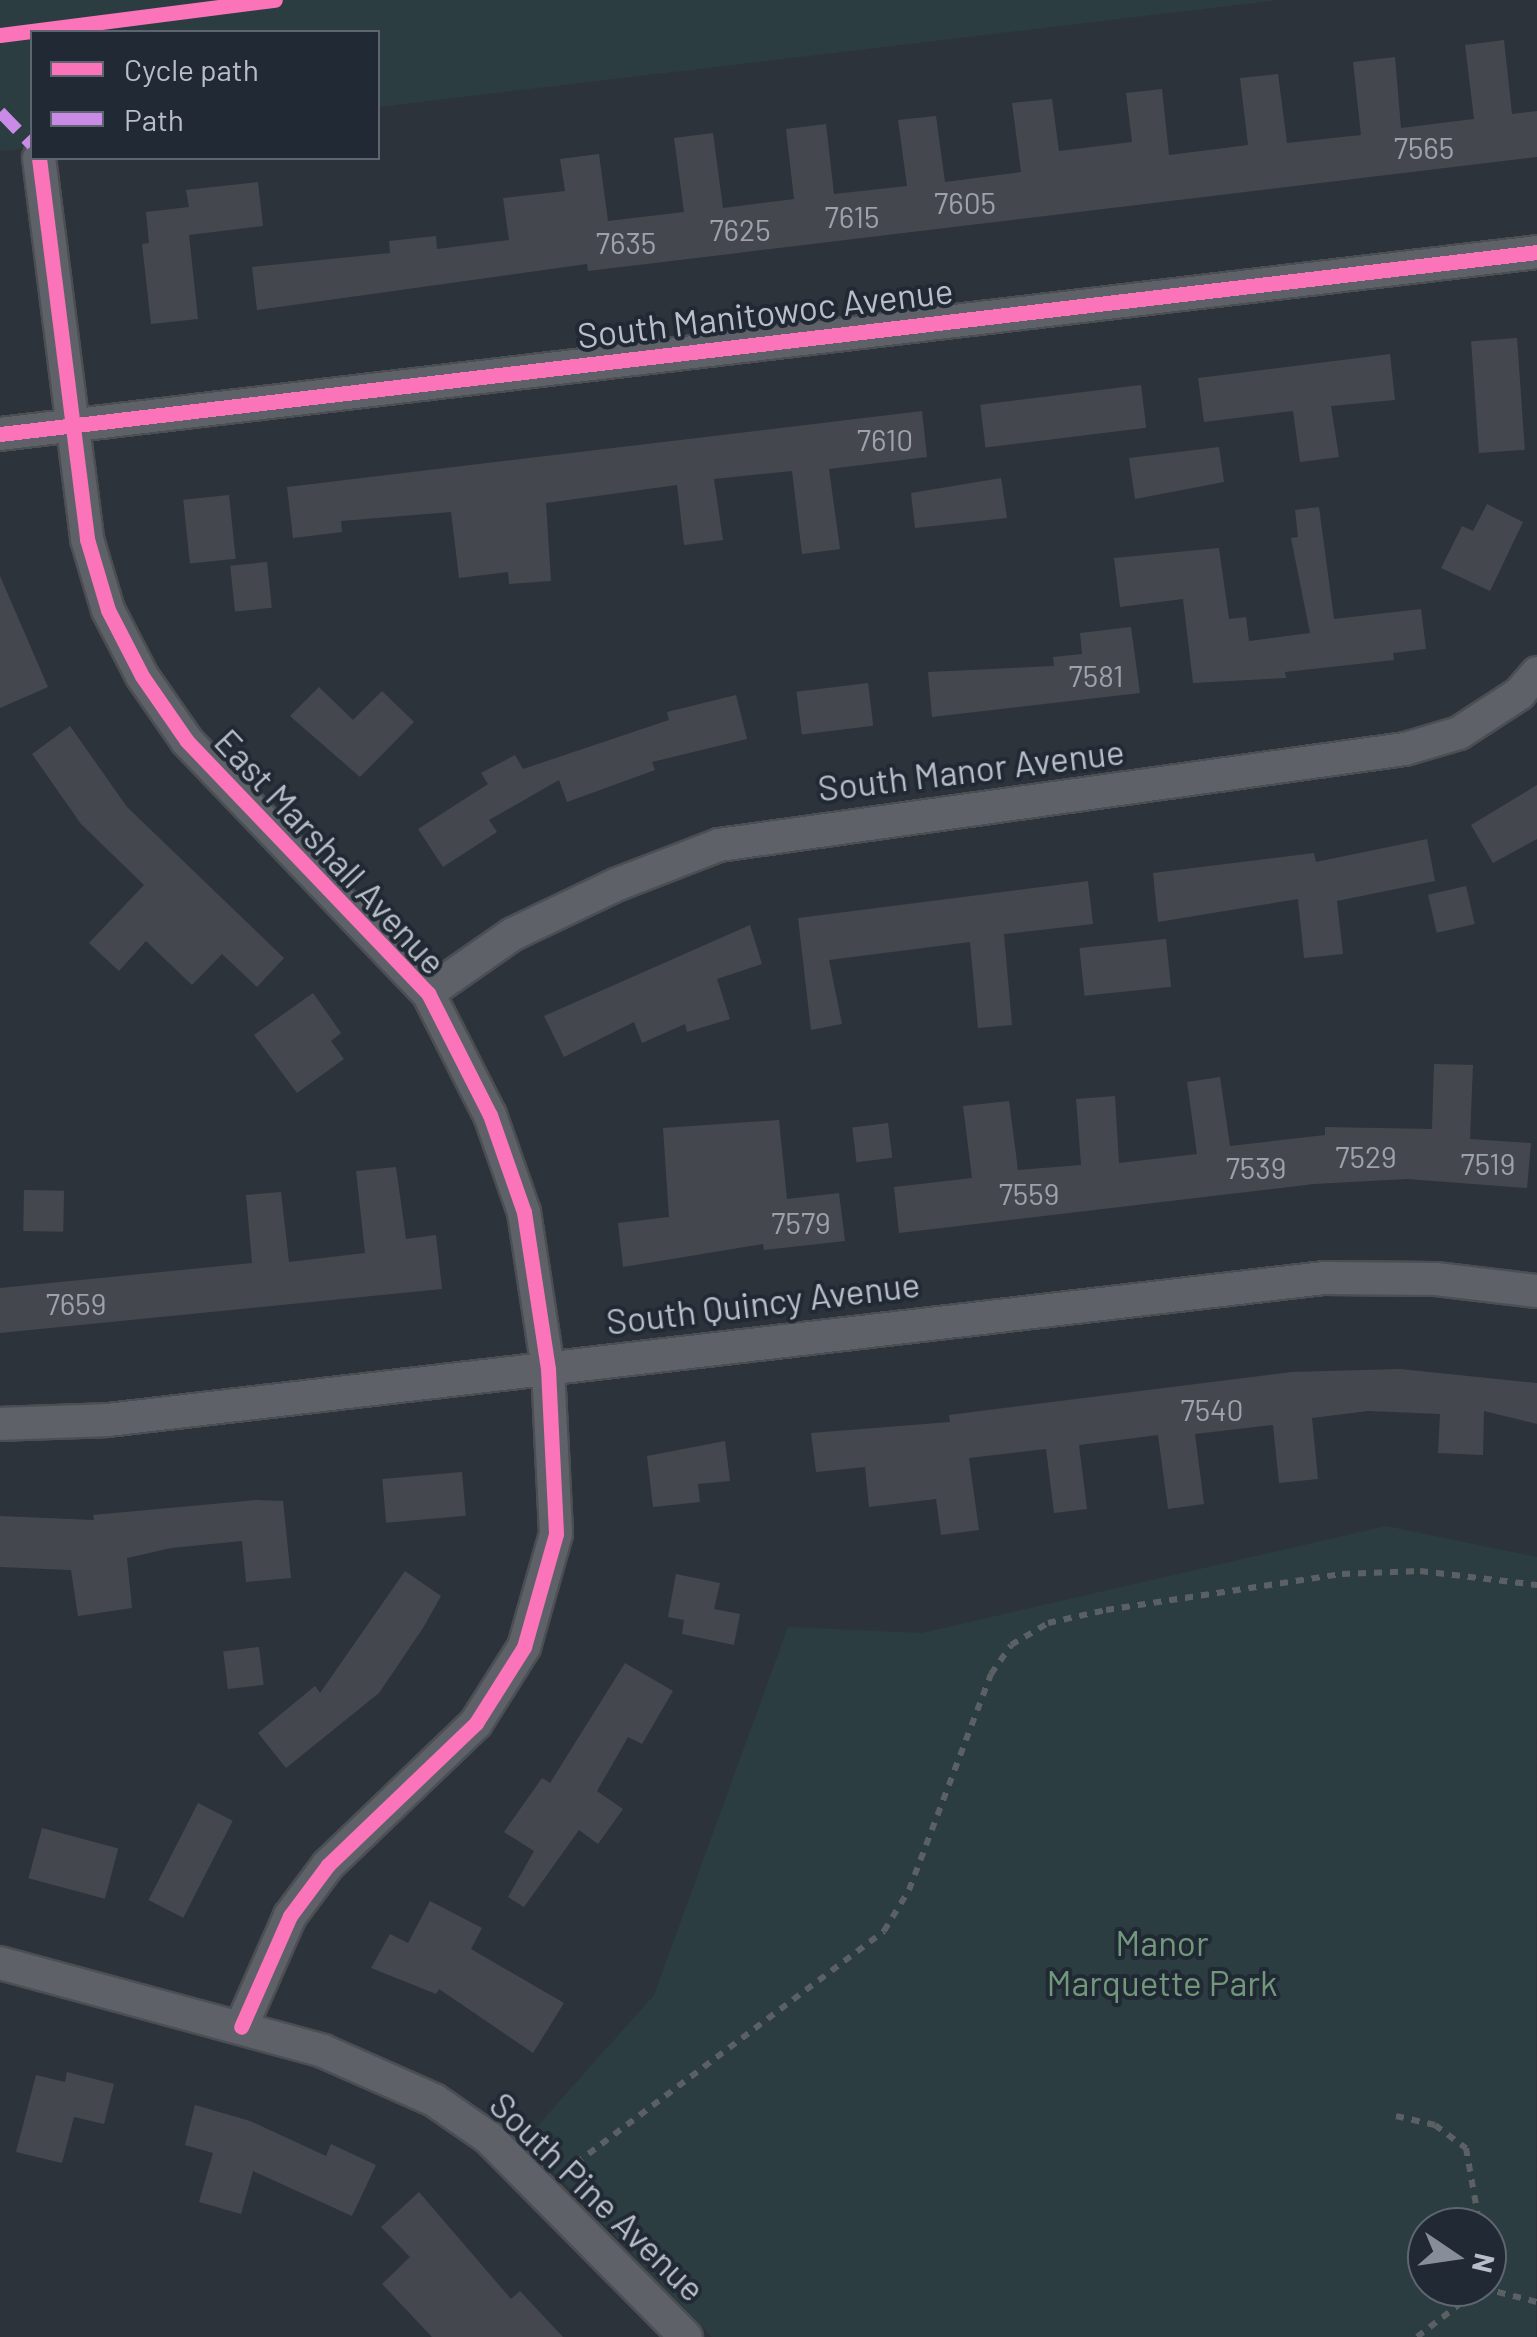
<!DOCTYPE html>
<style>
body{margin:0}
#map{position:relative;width:1537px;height:2337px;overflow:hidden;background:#2d333a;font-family:Barlow,sans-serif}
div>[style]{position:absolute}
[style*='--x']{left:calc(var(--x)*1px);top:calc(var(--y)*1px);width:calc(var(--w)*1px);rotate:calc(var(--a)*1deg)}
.green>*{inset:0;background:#2b3d40}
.building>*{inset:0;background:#44484e;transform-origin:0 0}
.path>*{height:6px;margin-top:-3px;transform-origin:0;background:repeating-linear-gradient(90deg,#5b6065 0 8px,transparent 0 16px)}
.roads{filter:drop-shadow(2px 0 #4b4f54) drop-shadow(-2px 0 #4b4f54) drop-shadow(0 2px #4b4f54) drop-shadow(0 -2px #4b4f54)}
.minor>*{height:32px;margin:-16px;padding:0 16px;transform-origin:16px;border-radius:16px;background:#5e6168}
.quiet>*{height:12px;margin-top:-6px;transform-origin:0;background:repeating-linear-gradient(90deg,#ca8be6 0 25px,transparent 0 37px)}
.cycleway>*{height:15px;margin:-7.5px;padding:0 7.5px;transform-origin:7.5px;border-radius:7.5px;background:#fb73b8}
span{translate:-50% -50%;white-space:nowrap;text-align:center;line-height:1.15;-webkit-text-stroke:8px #212934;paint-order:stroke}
.number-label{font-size:30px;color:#9ca1aa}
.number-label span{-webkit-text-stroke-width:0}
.street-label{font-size:35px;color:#b9bfc9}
.park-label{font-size:35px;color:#72987b}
.legend{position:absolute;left:30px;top:30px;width:350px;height:130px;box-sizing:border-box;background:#212934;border:2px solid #5e6570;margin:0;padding:12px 18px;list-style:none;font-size:30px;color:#b9bfc9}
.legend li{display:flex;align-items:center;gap:20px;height:50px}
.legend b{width:50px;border:2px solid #5e6570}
.north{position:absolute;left:1407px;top:2207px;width:100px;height:100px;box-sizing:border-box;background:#212934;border:2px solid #5e6570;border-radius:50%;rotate:103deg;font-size:28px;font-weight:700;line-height:40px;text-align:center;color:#b9bfc9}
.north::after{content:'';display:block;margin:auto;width:35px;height:45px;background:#888e97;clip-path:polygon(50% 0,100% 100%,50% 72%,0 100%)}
</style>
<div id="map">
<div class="green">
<i style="clip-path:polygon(0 0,1279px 0,378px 107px,378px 32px,32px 32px,32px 148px,0 151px)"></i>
<i style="clip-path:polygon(evenodd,1386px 1526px,1537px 1557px,1536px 2337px,712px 2337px,524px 2141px,654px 1995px,788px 1627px,922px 1633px,1386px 1526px,1427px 2227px,1487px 2227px,1487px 2287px,1427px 2287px,1427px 2227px)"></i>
</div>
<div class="building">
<i style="clip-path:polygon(1504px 40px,1512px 114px,1537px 111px,1537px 157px,588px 271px,587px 264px,257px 310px,252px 267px,390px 253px,389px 241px,436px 236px,437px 249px,509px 240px,503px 198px,565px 191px,560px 159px,599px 154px,608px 221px,684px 212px,674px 138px,713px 133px,723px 208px,794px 199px,786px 129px,826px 124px,834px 194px,907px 186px,898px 120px,936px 116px,945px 182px,1021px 172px,1012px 103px,1052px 99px,1059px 151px,1132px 142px,1126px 93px,1162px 89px,1169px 155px,1248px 145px,1240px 78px,1278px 74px,1287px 143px,1361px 135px,1353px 62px,1395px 57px,1401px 128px,1474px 119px,1465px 45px)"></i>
<i style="clip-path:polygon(258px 182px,263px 226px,189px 235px,198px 319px,151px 324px,142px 244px,149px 243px,146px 212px,189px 207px,186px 190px)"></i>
<i style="left:1517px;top:338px;width:112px;height:46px;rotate:86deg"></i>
<i style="clip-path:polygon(1390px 354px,1395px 400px,1331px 406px,1339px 457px,1300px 462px,1293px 411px,1204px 422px,1198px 378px)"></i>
<i style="left:1141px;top:385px;width:43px;height:162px;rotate:83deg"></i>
<i style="clip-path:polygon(922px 411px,927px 457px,829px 469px,840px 549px,802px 554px,792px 471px,714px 479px,723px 540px,684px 545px,677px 485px,546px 503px,551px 581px,509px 584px,508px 572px,459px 578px,451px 512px,341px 521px,342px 532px,293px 538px,287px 487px)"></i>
<i style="clip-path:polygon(1219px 447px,1224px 482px,1135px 499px,1129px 458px)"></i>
<i style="clip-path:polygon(1001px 478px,1007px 518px,915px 528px,911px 493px)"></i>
<i style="left:229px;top:495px;width:64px;height:46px;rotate:84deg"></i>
<i style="clip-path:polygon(1487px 504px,1523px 522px,1490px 591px,1441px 568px,1462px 526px,1473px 531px)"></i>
<i style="clip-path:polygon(1319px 507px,1334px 619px,1421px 609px,1426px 649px,1393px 653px,1394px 660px,1285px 672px,1286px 678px,1193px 683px,1183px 599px,1120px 607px,1114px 558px,1219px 548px,1229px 619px,1246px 617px,1249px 641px,1310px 633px,1291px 538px,1298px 537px,1295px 510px)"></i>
<i style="left:267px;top:562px;width:46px;height:37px;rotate:84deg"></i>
<i style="clip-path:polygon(0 576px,48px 687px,0 708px)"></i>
<i style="clip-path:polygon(1131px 627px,1140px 693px,932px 717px,928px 672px,1054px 666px,1053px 657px,1082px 654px,1080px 633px)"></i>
<i style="left:868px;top:683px;width:43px;height:72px;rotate:83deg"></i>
<i style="clip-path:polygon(319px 687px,353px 720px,382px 691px,414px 722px,360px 777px,290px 716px)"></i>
<i style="clip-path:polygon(736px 695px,747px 739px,652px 762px,655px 770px,567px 802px,559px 780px,489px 820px,497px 832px,443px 867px,418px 829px,488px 784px,481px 773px,515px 755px,523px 769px,669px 720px,667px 712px)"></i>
<i style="clip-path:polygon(70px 726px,127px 807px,284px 958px,257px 987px,222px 954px,192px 985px,146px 941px,119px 971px,89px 943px,144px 885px,81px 824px,32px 754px)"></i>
<i style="clip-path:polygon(1537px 785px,1537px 839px,1493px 863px,1471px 825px)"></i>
<i style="clip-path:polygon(1427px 839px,1435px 881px,1337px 901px,1343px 954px,1304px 958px,1298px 899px,1158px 922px,1153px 873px,1314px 853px,1316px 862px)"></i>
<i style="clip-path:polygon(1088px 881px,1093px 924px,1004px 934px,1012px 1025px,978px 1028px,970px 942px,829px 960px,842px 1024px,811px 1030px,798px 918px)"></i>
<i style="left:1466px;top:886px;width:39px;height:39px;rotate:77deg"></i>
<i style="clip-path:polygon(750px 925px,762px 964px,717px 979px,730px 1019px,687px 1032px,685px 1024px,642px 1043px,634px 1022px,564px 1057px,544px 1016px)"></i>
<i style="left:1166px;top:939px;width:48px;height:87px;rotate:84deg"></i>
<i style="clip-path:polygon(313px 993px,341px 1033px,331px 1041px,344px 1059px,297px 1093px,254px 1035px)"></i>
<i style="clip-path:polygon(1434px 1064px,1473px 1065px,1470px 1139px,1531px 1143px,1527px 1188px,1407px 1179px,1314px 1184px,899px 1233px,894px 1187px,972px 1178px,963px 1106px,1009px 1101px,1018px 1170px,1081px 1165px,1076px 1099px,1115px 1096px,1119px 1163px,1197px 1154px,1187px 1082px,1220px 1077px,1230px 1146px,1325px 1135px,1325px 1127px,1432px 1129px)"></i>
<i style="clip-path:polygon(779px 1120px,787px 1199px,839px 1193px,845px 1241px,764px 1250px,763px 1244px,623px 1267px,618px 1223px,669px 1217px,663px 1128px)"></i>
<i style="left:888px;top:1123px;width:35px;height:36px;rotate:83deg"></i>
<i style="clip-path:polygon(396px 1167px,406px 1239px,436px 1235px,442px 1289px,0 1333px,0 1288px,252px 1263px,246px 1195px,281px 1192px,289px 1262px,365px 1253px,356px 1171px)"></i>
<i style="left:24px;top:1190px;width:40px;height:41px;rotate:1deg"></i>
<i style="clip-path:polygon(1400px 1369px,1537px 1383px,1537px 1424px,1484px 1411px,1483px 1455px,1438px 1453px,1440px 1414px,1368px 1411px,1312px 1418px,1318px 1479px,1279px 1483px,1273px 1425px,1195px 1434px,1204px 1504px,1168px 1509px,1158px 1435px,1079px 1445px,1087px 1509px,1054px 1513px,1046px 1449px,969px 1458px,979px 1530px,941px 1535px,936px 1499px,869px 1507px,865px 1467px,816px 1472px,811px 1433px,950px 1422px,949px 1415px,1292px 1372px)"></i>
<i style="clip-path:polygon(725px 1441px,730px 1481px,698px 1484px,700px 1502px,653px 1507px,647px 1456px)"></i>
<i style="left:462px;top:1472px;width:44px;height:80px;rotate:85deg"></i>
<i style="clip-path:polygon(256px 1500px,283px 1501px,291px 1578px,246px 1582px,242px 1541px,171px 1548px,127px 1558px,132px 1608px,78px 1616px,71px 1570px,0 1567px,0 1516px,94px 1520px,93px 1515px)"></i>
<i style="clip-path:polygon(405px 1571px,441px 1596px,423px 1628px,379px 1693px,286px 1768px,258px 1733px,315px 1686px,320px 1693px)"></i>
<i style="clip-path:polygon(676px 1574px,720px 1583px,714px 1609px,740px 1614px,734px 1645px,682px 1634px,684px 1620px,668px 1617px)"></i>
<i style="left:259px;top:1647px;width:38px;height:36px;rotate:83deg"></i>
<i style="clip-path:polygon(625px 1663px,673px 1691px,642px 1744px,628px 1737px,597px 1791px,623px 1809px,598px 1844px,579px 1830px,524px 1907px,508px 1897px,534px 1851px,504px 1832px,542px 1778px,550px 1783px)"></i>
<i style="left:198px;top:1803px;width:39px;height:109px;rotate:27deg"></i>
<i style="left:42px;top:1828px;width:79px;height:52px;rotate:15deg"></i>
<i style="clip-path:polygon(430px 1901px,482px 1928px,471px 1949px,564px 2003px,533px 2053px,439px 1989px,436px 1994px,371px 1968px,390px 1934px,408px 1943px)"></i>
<i style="clip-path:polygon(67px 2072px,114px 2084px,104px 2124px,74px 2117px,62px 2163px,16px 2152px,36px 2075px,65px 2082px)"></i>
<i style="clip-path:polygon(195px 2105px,250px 2121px,326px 2156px,331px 2144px,376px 2165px,352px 2216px,253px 2171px,241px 2214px,199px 2202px,213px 2153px,185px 2145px)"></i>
<i style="clip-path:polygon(419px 2192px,511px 2299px,520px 2291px,563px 2337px,432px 2337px,382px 2284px,410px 2257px,381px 2227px)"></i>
</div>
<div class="path">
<i style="--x:1396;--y:2116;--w:40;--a:13"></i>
<i style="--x:1435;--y:2125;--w:39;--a:37"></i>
<i style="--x:1466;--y:2148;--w:80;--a:80"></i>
<i style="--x:563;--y:2173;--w:402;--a:-37"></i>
<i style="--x:884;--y:1931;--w:48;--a:-58.6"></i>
<i style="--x:909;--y:1890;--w:231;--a:-69.2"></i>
<i style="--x:991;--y:1674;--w:35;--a:-55"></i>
<i style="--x:1011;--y:1645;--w:43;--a:-30.7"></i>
<i style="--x:1048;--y:1623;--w:59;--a:-12.6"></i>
<i style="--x:1106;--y:1610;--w:239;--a:-8.7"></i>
<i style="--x:1342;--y:1574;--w:78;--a:-2.2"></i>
<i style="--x:1420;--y:1571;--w:118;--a:6.8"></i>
<i style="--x:1482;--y:2288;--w:57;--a:14.3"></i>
<i style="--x:1417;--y:2337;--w:82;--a:-37.6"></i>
</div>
<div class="roads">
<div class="minor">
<i style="--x:39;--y:158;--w:384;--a:82.8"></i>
<i style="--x:87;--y:539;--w:74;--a:73.5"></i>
<i style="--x:108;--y:610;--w:74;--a:62.7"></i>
<i style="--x:142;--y:676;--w:79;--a:55.3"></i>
<i style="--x:187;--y:741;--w:349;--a:46.3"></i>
<i style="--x:428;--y:993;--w:137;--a:63.1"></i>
<i style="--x:490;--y:1115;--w:103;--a:70.7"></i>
<i style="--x:524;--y:1212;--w:159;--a:81.3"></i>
<i style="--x:548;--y:1369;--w:165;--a:87.2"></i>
<i style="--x:556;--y:1534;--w:117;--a:105.8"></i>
<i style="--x:524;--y:1647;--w:90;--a:122.3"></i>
<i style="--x:476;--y:1723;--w:205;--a:136.2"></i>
<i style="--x:328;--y:1865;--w:64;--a:126.7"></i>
<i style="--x:290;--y:1916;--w:121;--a:113.8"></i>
<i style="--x:0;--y:434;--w:1548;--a:-6.75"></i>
<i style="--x:428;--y:993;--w:103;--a:-34.8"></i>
<i style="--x:513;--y:934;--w:116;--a:-25.5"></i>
<i style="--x:618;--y:884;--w:108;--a:-21.1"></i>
<i style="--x:719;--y:845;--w:693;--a:-7.97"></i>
<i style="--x:1405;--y:749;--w:56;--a:-16.5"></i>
<i style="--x:1459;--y:733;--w:72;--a:-33"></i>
<i style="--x:1519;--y:694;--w:28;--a:-49"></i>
<i style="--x:0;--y:1424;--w:108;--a:-2.1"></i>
<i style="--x:108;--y:1420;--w:1224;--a:-6.66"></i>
<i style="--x:1324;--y:1278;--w:112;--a:0.5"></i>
<i style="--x:1436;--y:1279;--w:102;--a:6.8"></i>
<i style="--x:0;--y:1963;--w:335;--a:15.2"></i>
<i style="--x:323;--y:2051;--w:121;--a:23.8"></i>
<i style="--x:434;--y:2100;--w:67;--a:34.6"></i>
<i style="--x:489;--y:2138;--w:280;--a:45.3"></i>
</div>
</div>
<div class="quiet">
<i style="--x:0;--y:112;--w:46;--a:45.9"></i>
</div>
<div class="cycleway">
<i style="--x:0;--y:35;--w:277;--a:-7.3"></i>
<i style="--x:39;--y:158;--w:384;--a:82.8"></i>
<i style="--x:87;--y:539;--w:74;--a:73.5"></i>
<i style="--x:108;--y:610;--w:74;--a:62.7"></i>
<i style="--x:142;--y:676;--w:79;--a:55.3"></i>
<i style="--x:187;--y:741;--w:349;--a:46.3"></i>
<i style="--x:428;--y:993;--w:137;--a:63.1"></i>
<i style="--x:490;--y:1115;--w:103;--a:70.7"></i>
<i style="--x:524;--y:1212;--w:159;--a:81.3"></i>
<i style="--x:548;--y:1369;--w:165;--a:87.2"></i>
<i style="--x:556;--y:1534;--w:117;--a:105.8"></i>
<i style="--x:524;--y:1647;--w:90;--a:122.3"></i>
<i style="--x:476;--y:1723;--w:205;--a:136.2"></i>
<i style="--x:328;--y:1865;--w:64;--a:126.7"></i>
<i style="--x:290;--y:1916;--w:121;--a:113.8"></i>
<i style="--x:0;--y:434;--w:1548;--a:-6.75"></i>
</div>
<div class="number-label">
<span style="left:1424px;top:147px">7565</span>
<span style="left:965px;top:202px">7605</span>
<span style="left:852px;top:216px">7615</span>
<span style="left:740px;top:229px">7625</span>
<span style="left:626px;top:242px">7635</span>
<span style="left:885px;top:439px">7610</span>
<span style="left:1096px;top:675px">7581</span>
<span style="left:1366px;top:1156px">7529</span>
<span style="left:1488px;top:1163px">7519</span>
<span style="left:1256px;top:1167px">7539</span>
<span style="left:1029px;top:1193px">7559</span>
<span style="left:801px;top:1222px">7579</span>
<span style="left:76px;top:1303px">7659</span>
<span style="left:1212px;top:1409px">7540</span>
</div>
<div class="street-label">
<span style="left:765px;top:312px;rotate:-7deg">South Manitowoc Avenue</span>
<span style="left:971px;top:769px;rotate:-7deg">South Manor Avenue</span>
<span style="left:331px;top:851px;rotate:47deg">East Marshall Avenue</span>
<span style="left:763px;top:1302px;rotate:-7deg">South Quincy Avenue</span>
<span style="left:598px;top:2196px;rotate:44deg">South Pine Avenue</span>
</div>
<div class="park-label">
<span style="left:1162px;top:1962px">Manor<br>Marquette Park</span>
</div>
<ul class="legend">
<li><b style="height:12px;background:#fb73b8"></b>Cycle path</li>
<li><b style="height:12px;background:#ca8be6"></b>Path</li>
</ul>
<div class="north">N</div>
</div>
